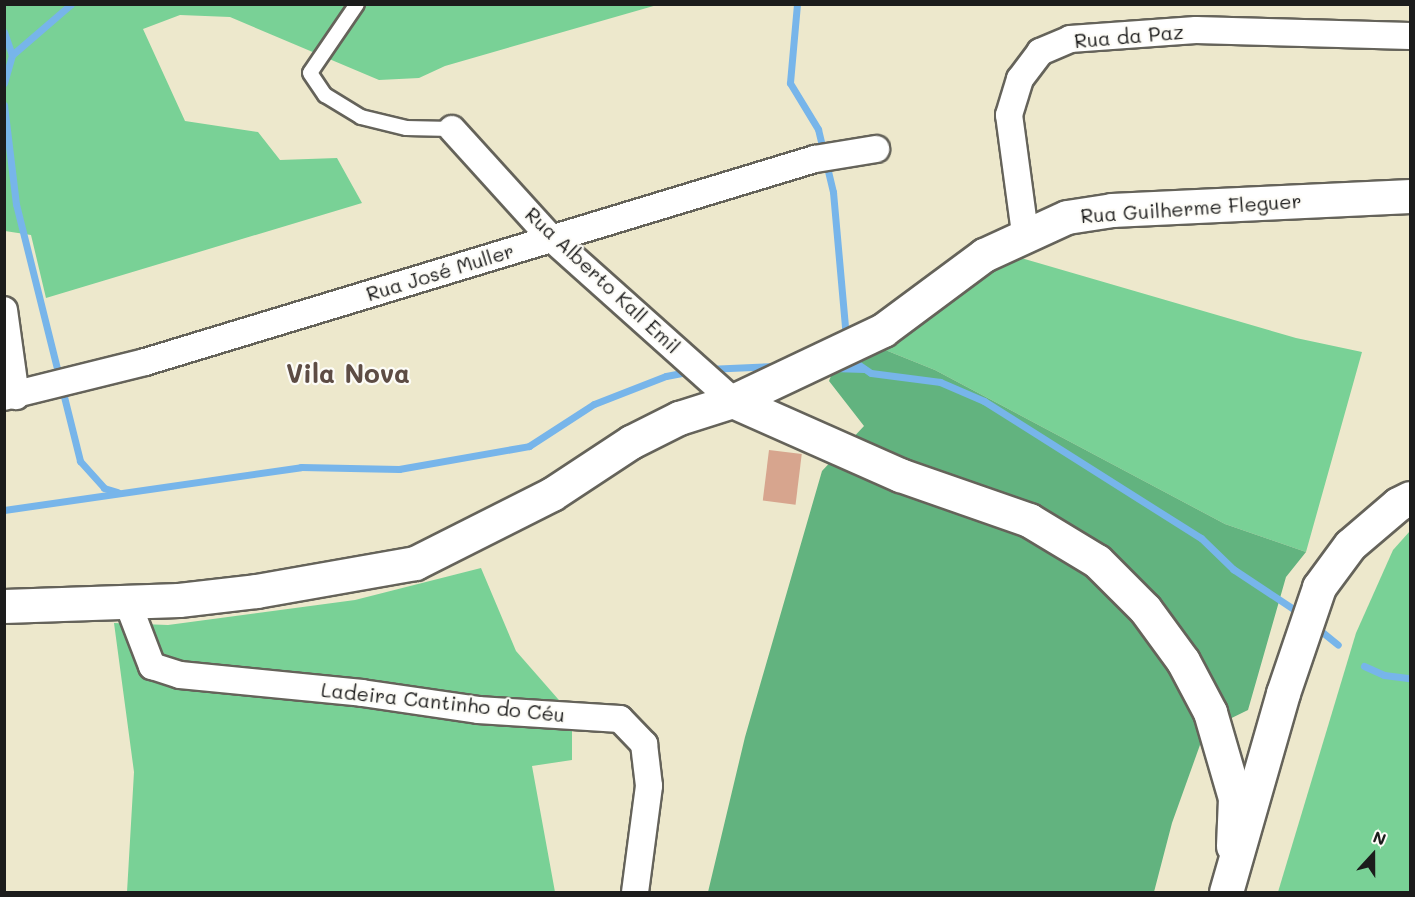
<!DOCTYPE html>
<meta charset="utf-8">
<style>
body{margin:0}
#map{position:relative;width:1415px;height:897px;overflow:hidden;background:#ede8cc;font-family:Mali,sans-serif}
div>[style]{position:absolute}
[style*='--x']{left:calc(var(--x)*1px);top:calc(var(--y)*1px);width:calc(var(--w)*1px);rotate:calc(var(--a)*1deg)}
.green>*{inset:0;background:#79d196}
.forest>*{inset:0;background:#62b37f}
.stream>*{height:7px;margin:-3.5px;padding:0 3.5px;transform-origin:3.5px;border-radius:3.5px;background:#77b5ea}
.building>*{inset:0;background:#d7a58e;transform-origin:0 0}
.roads{filter:drop-shadow(2px 0 #65635a) drop-shadow(-2px 0 #65635a) drop-shadow(0 2px #65635a) drop-shadow(0 -2px #65635a)}
.service>*{height:14px;margin:-7px;padding:0 7px;transform-origin:7px;border-radius:7px;background:#fff}
.minor>*{height:26px;margin:-13px;padding:0 13px;transform-origin:13px;border-radius:13px;background:#fff}
.tertiary>*{height:33px;margin:-16.5px;padding:0 16.5px;transform-origin:16.5px;border-radius:16.5px;background:#fff}
.primary>*{height:33px;margin:-16.5px;padding:0 16.5px;transform-origin:16.5px;border-radius:16.5px;background:#fff}
span{translate:-50% -50%;white-space:nowrap;text-align:center;line-height:1.15;-webkit-text-stroke:4.5px #fdfcf7;paint-order:stroke}
.street-label{font-size:20px;color:#1c1c1c}
.district-label{font-size:26px;color:#5d4c44;font-weight:700}
.frame{position:absolute;inset:0;border:6px solid #1c1c1c;pointer-events:none}
.north{position:absolute;left:1343px;top:825px;width:60px;height:60px;-webkit-text-stroke:4px #fdfcf7;paint-order:stroke;rotate:21deg;font-size:16px;font-weight:700;line-height:24px;text-align:center;color:#1c1c1c}
.north::after{content:'';display:block;margin:auto;width:21px;height:27px;background:#1c1c1c;clip-path:polygon(50% 0,100% 100%,50% 72%,0 100%)}
</style>
<div id="map">
<div class="green">
<i style="clip-path:polygon(4px 5px,657px 5px,445px 66px,419px 78px,379px 80px,230px 17px,180px 15px,143px 29px,185px 121px,258px 132px,280px 160px,337px 158px,362px 203px,46px 298px,31px 235px,5px 231px)"></i>
<i style="clip-path:polygon(997px 251px,1296px 338px,1362px 352px,1306px 552px,1225px 524px,935px 370px,858px 339px)"></i>
<i style="clip-path:polygon(1410px 531px,1410px 892px,1278px 892px,1356px 633px,1393px 550px)"></i>
<i style="clip-path:polygon(481px 568px,516px 651px,572px 715px,572px 760px,532px 766px,555px 892px,127px 892px,134px 772px,114px 623px,168px 625px,355px 600px)"></i>
</div>
<div class="forest">
<i style="clip-path:polygon(858px 339px,935px 370px,1225px 524px,1306px 552px,1286px 577px,1248px 710px,1205px 731px,1172px 823px,1154px 892px,708px 892px,745px 737px,822px 471px,864px 426px,829px 381px,841px 350px)"></i>
</div>
<div class="stream">
<i style="--x:797;--y:4;--w:79;--a:95.1"></i>
<i style="--x:790;--y:83;--w:54;--a:58.7"></i>
<i style="--x:818;--y:129;--w:65;--a:76.6"></i>
<i style="--x:833;--y:192;--w:147;--a:84.9"></i>
<i style="--x:4;--y:32;--w:24;--a:71"></i>
<i style="--x:4;--y:83;--w:29;--a:-74"></i>
<i style="--x:12;--y:55;--w:78;--a:-40.8"></i>
<i style="--x:4;--y:105;--w:100;--a:83.1"></i>
<i style="--x:16;--y:204;--w:265;--a:76"></i>
<i style="--x:80;--y:461;--w:36;--a:48"></i>
<i style="--x:104;--y:488;--w:14;--a:17"></i>
<i style="--x:852;--y:354;--w:9;--a:69"></i>
<i style="--x:855;--y:362;--w:19;--a:35"></i>
<i style="--x:871;--y:373;--w:70;--a:7.4"></i>
<i style="--x:940;--y:382;--w:48;--a:23.4"></i>
<i style="--x:984;--y:401;--w:257;--a:32.3"></i>
<i style="--x:1201;--y:538;--w:45;--a:44.1"></i>
<i style="--x:1233;--y:569;--w:82;--a:33.5"></i>
<i style="--x:833;--y:368;--w:31;--a:2"></i>
<i style="--x:707;--y:369;--w:70;--a:-2.5"></i>
<i style="--x:4;--y:510;--w:300;--a:-8.2"></i>
<i style="--x:301;--y:467;--w:98;--a:1.2"></i>
<i style="--x:399;--y:469;--w:132;--a:-10"></i>
<i style="--x:529;--y:446;--w:77;--a:-32.9"></i>
<i style="--x:594;--y:404;--w:77;--a:-21.3"></i>
<i style="--x:666;--y:376;--w:25;--a:-11"></i>
<i style="--x:1316;--y:627;--w:28;--a:39"></i>
<i style="--x:1364;--y:666;--w:22;--a:24"></i>
<i style="--x:1384;--y:675;--w:26;--a:7"></i>
</div>
<div class="building">
<i style="left:769px;top:450px;width:33px;height:51px;rotate:7deg"></i>
</div>
<div class="roads">
<div class="service">
<i style="--x:357;--y:4;--w:83;--a:124.3"></i>
<i style="--x:310;--y:73;--w:27;--a:56"></i>
<i style="--x:325;--y:95;--w:42;--a:31.4"></i>
<i style="--x:361;--y:117;--w:46;--a:13.7"></i>
<i style="--x:406;--y:128;--w:46;--a:1.2"></i>
</div>
<div class="minor">
<i style="--x:452;--y:129;--w:147;--a:47.8"></i>
<i style="--x:551;--y:238;--w:244;--a:41.8"></i>
<i style="--x:1025;--y:233;--w:119;--a:-97.7"></i>
<i style="--x:1009;--y:115;--w:38;--a:-73"></i>
<i style="--x:1020;--y:79;--w:34;--a:-53"></i>
<i style="--x:1040;--y:52;--w:33;--a:-23"></i>
<i style="--x:1070;--y:39;--w:126;--a:-4.1"></i>
<i style="--x:1196;--y:30;--w:214;--a:1.6"></i>
<i style="--x:4;--y:310;--w:87;--a:82.1"></i>
<i style="--x:4;--y:397;--w:145;--a:-13.9"></i>
<i style="--x:145;--y:362;--w:700;--a:-16.86"></i>
<i style="--x:815;--y:159;--w:62;--a:-9.3"></i>
<i style="--x:127;--y:601;--w:70;--a:69"></i>
<i style="--x:152;--y:666;--w:29;--a:18"></i>
<i style="--x:180;--y:675;--w:183;--a:5.6"></i>
<i style="--x:362;--y:693;--w:117;--a:8.3"></i>
<i style="--x:478;--y:710;--w:142;--a:3.6"></i>
<i style="--x:620;--y:719;--w:35;--a:46"></i>
<i style="--x:644;--y:744;--w:42;--a:83.2"></i>
<i style="--x:649;--y:786;--w:107;--a:97.5"></i>
</div>
<div class="tertiary">
<i style="--x:733;--y:401;--w:183;--a:23.9"></i>
<i style="--x:900;--y:475;--w:137;--a:19.2"></i>
<i style="--x:1029;--y:520;--w:79;--a:31.1"></i>
<i style="--x:1097;--y:561;--w:68;--a:45"></i>
<i style="--x:1145;--y:609;--w:64;--a:53.8"></i>
<i style="--x:1183;--y:661;--w:58;--a:62.1"></i>
<i style="--x:1210;--y:712;--w:90;--a:73.8"></i>
<i style="--x:1235;--y:798;--w:48;--a:92.4"></i>
<i style="--x:4;--y:606;--w:175;--a:-2"></i>
<i style="--x:179;--y:600;--w:79;--a:-6.6"></i>
<i style="--x:257;--y:591;--w:160;--a:-10"></i>
<i style="--x:415;--y:563;--w:153;--a:-26.7"></i>
<i style="--x:552;--y:494;--w:95;--a:-33.4"></i>
<i style="--x:631;--y:442;--w:54;--a:-26.6"></i>
<i style="--x:679;--y:418;--w:57;--a:-17.5"></i>
<i style="--x:733;--y:401;--w:166;--a:-25.3"></i>
<i style="--x:883;--y:330;--w:126;--a:-36.6"></i>
<i style="--x:984;--y:255;--w:91;--a:-24.6"></i>
<i style="--x:1067;--y:217;--w:46;--a:-8.8"></i>
<i style="--x:1112;--y:210;--w:298;--a:-2.7"></i>
</div>
<div class="primary">
<i style="--x:1226;--y:892;--w:207;--a:-74"></i>
<i style="--x:1283;--y:693;--w:112;--a:-71.2"></i>
<i style="--x:1319;--y:587;--w:52;--a:-53.6"></i>
<i style="--x:1350;--y:545;--w:63;--a:-40.5"></i>
<i style="--x:1398;--y:504;--w:13;--a:-27"></i>
</div>
</div>
<div class="street-label">
<span style="left:1129px;top:36px;rotate:-5deg">Rua da Paz</span>
<span style="left:1191px;top:208px;rotate:-4deg">Rua Guilherme Fleguer</span>
<span style="left:440px;top:272px;rotate:-17deg">Rua José Muller</span>
<span style="left:603px;top:280px;rotate:43deg">Rua Alberto Kall Emil</span>
<span style="left:443px;top:702px;rotate:6deg">Ladeira Cantinho do Céu</span>
</div>
<div class="district-label">
<span style="left:348px;top:374px">Vila Nova</span>
</div>
<div class="frame"></div>
<div class="north">N</div>
</div>
